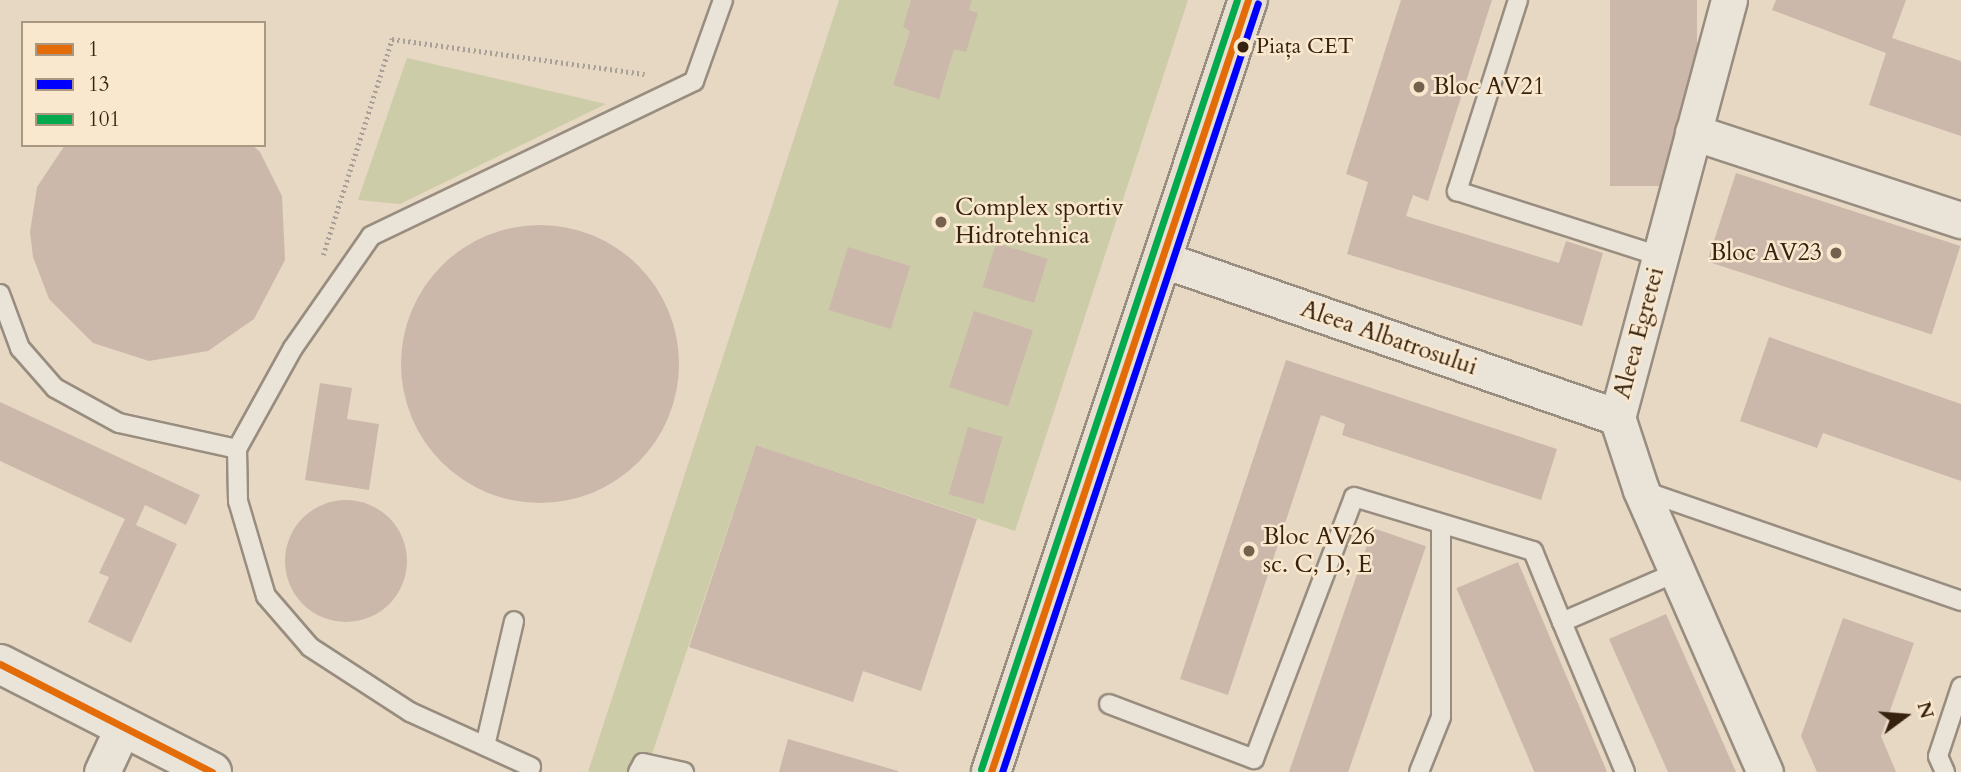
<!DOCTYPE html>
<meta charset="utf-8">
<style>
body{margin:0}
#map{position:relative;width:1961px;height:772px;overflow:hidden;background:#e7d8c3;font-family:Cardo,serif}
div>[style]{position:absolute}
[style*='--x']{left:calc(var(--x)*1px);top:calc(var(--y)*1px);width:calc(var(--w)*1px);rotate:calc(var(--a)*1deg)}
.green>*{inset:0;background:#cccca8}
.building>*{inset:0;background:#ccb8ab;transform-origin:0 0}
.round{border-radius:50%}
.path>*{height:4.5px;margin-top:-2.25px;transform-origin:0;background:repeating-linear-gradient(90deg,#a9a197 0 2px,transparent 0 5.5px)}
.roads{filter:drop-shadow(2px 0 #988d7f) drop-shadow(-2px 0 #988d7f) drop-shadow(0 2px #988d7f) drop-shadow(0 -2px #988d7f)}
.lane>*{height:18px;margin:-9px;padding:0 9px;transform-origin:9px;border-radius:9px;background:#eae3d8}
.street>*{height:35px;margin:-17.5px;padding:0 17.5px;transform-origin:17.5px;border-radius:17.5px;background:#eae3d8}
.secondary>*{height:38px;margin:-19px;padding:0 19px;transform-origin:19px;border-radius:19px;background:#eae3d8}
.primary>*{height:38px;margin:-19px;padding:0 19px;transform-origin:19px;border-radius:19px;background:#e7dfd2}
.bus-1>*{height:7px;margin:-3.5px;padding:0 3.5px;transform-origin:3.5px;border-radius:3.5px;background:#e36c09}
.bus-2>*{height:7px;margin:-3.5px;padding:0 3.5px;transform-origin:3.5px;border-radius:3.5px;background:#00f}
.bus-3>*{height:7px;margin:-3.5px;padding:0 3.5px;transform-origin:3.5px;border-radius:3.5px;background:#03a94d}
.dots>*{width:19px;height:19px;translate:-50% -50%;box-sizing:border-box;border:4px solid #f9e8ce;border-radius:50%}
span{translate:-50% -50%;white-space:nowrap;text-align:center;line-height:1.15;-webkit-text-stroke:5px #f9e8ce;paint-order:stroke}
.bus-label{font-size:22px;color:#37210f}
.left{translate:0 -50%;text-align:left}
.poi-label{font-size:24px;color:#37210f}
.right{translate:-100% -50%;text-align:right}
.street-label{font-size:24px;color:#37210f}
.legend{position:absolute;left:21px;top:21px;width:245px;height:126px;box-sizing:border-box;background:#f9e8ce;border:2px solid #ab9882;margin:0;padding:9px 12px;list-style:none;font-size:21px;color:#37210f}
.legend li{display:flex;align-items:center;gap:14px;height:35px}
.legend b{width:35px;border:2px solid #ab9882}
.north{position:absolute;left:1870px;top:681px;width:70px;height:70px;-webkit-text-stroke:5px #f9e8ce;paint-order:stroke;rotate:74deg;font-size:19px;font-weight:700;line-height:28px;text-align:center;color:#37210f}
.north::after{content:'';display:block;margin:auto;width:24px;height:32px;background:#37210f;clip-path:polygon(50% 0,100% 100%,50% 72%,0 100%)}
</style>
<div id="map">
<div class="green">
<i style="clip-path:polygon(839px 0,1188px 0,1015px 531px,756px 445px,646px 772px,588px 772px)"></i>
<i style="clip-path:polygon(407px 58px,606px 104px,400px 204px,358px 200px)"></i>
</div>
<div class="building">
<i style="clip-path:polygon(911px 0,972px 0,969px 10px,978px 13px,966px 52px,954px 49px,939px 99px,893px 85px,910px 31px,903px 27px)"></i>
<i style="clip-path:polygon(1401px 0,1492px 0,1428px 201px,1413px 195px,1406px 216px,1559px 263px,1566px 241px,1603px 253px,1582px 326px,1347px 254px,1368px 182px,1346px 174px)"></i>
<i style="left:1610px;top:0;width:87px;height:186px"></i>
<i style="clip-path:polygon(1776px 0,1906px 0,1892px 38px,1961px 61px,1961px 136px,1869px 105px,1886px 53px,1772px 10px)"></i>
<i style="clip-path:polygon(65px 145px,252px 145px,260px 152px,282px 196px,285px 260px,254px 319px,208px 351px,149px 361px,93px 343px,49px 299px,33px 257px,30px 232px,37px 187px)"></i>
<i style="left:1736px;top:173px;width:236px;height:93px;rotate:18deg"></i>
<i class="round" style="left:401px;top:225px;width:278px;height:278px"></i>
<i style="left:996px;top:243px;width:54px;height:46px;rotate:17deg"></i>
<i style="left:848px;top:247px;width:65px;height:66px;rotate:17deg"></i>
<i style="left:974px;top:311px;width:62px;height:80px;rotate:18deg"></i>
<i style="clip-path:polygon(1769px 337px,1961px 404px,1961px 481px,1823px 433px,1817px 448px,1740px 421px)"></i>
<i style="clip-path:polygon(1286px 360px,1557px 449px,1541px 500px,1342px 435px,1345px 424px,1321px 415px,1228px 695px,1180px 679px)"></i>
<i style="clip-path:polygon(320px 383px,352px 388px,347px 419px,379px 424px,369px 490px,305px 480px)"></i>
<i style="clip-path:polygon(0 402px,200px 495px,186px 525px,145px 505px,136px 525px,177px 544px,131px 643px,88px 622px,109px 577px,99px 573px,125px 519px,0 461px)"></i>
<i style="left:968px;top:427px;width:36px;height:70px;rotate:16deg"></i>
<i style="clip-path:polygon(756px 445px,977px 519px,921px 691px,863px 671px,853px 702px,689px 647px)"></i>
<i class="round" style="left:285px;top:500px;width:122px;height:122px"></i>
<i style="left:1373px;top:528px;width:56px;height:258px;rotate:19deg"></i>
<i style="left:1518px;top:562px;width:228px;height:67px;rotate:67deg"></i>
<i style="clip-path:polygon(1666px 614px,1736px 772px,1668px 772px,1609px 639px)"></i>
<i style="clip-path:polygon(1843px 618px,1914px 643px,1881px 736px,1896px 772px,1817px 772px,1801px 736px)"></i>
<i style="clip-path:polygon(788px 739px,898px 771px,898px 772px,779px 772px)"></i>
</div>
<div class="path">
<i style="--x:323;--y:255;--w:227;--a:-72.3"></i>
<i style="--x:392;--y:39;--w:255;--a:7.9"></i>
</div>
<div class="roads">
<div class="lane">
<i style="--x:1518;--y:0;--w:201;--a:107.7"></i>
<i style="--x:1457;--y:191;--w:213;--a:17.8"></i>
<i style="--x:0;--y:294;--w:58;--a:69.7"></i>
<i style="--x:20;--y:348;--w:53;--a:48.8"></i>
<i style="--x:55;--y:388;--w:73;--a:28.7"></i>
<i style="--x:119;--y:423;--w:121;--a:12.4"></i>
<i style="--x:237;--y:449;--w:115;--a:-61"></i>
<i style="--x:293;--y:348;--w:136;--a:-55.1"></i>
<i style="--x:371;--y:236;--w:358;--a:-25.6"></i>
<i style="--x:694;--y:81;--w:86;--a:-70.3"></i>
<i style="--x:237;--y:449;--w:52;--a:88.9"></i>
<i style="--x:238;--y:501;--w:99;--a:73.6"></i>
<i style="--x:266;--y:596;--w:67;--a:49.2"></i>
<i style="--x:310;--y:647;--w:119;--a:33"></i>
<i style="--x:410;--y:712;--w:133;--a:24.4"></i>
<i style="--x:1641;--y:490;--w:339;--a:19.1"></i>
<i style="--x:1109;--y:704;--w:155;--a:20.8"></i>
<i style="--x:1254;--y:759;--w:280;--a:-69.1"></i>
<i style="--x:1354;--y:497;--w:187;--a:16.8"></i>
<i style="--x:1533;--y:551;--w:77;--a:67.8"></i>
<i style="--x:485;--y:746;--w:128;--a:-76.9"></i>
<i style="--x:638;--y:772;--w:10;--a:-61"></i>
<i style="--x:643;--y:763;--w:42;--a:12.4"></i>
<i style="--x:1419;--y:772;--w:59;--a:-68.2"></i>
<i style="--x:1441;--y:717;--w:192;--a:-90"></i>
<i style="--x:1625;--y:772;--w:163;--a:-112.8"></i>
<i style="--x:1562;--y:622;--w:125;--a:-23.5"></i>
<i style="--x:1945;--y:772;--w:17;--a:-114"></i>
<i style="--x:1938;--y:756;--w:73;--a:-71.6"></i>
</div>
<div class="street">
<i style="--x:1729;--y:0;--w:432;--a:105"></i>
<i style="--x:1617;--y:417;--w:77;--a:71.8"></i>
<i style="--x:1641;--y:490;--w:308;--a:66.3"></i>
<i style="--x:1693;--y:132;--w:282;--a:18.2"></i>
<i style="--x:1161;--y:259;--w:483;--a:19.1"></i>
<i style="--x:102;--y:772;--w:50;--a:-65"></i>
</div>
<div class="secondary">
<i style="--x:0;--y:664;--w:238;--a:27"></i>
</div>
<div class="primary">
<i style="--x:991;--y:772;--w:814;--a:-71.59"></i>
</div>
</div>
<div class="bus-1">
<i style="--x:0;--y:664;--w:238;--a:27"></i>
<i style="--x:991;--y:772;--w:814;--a:-71.59"></i>
</div>
<div class="bus-2">
<i style="--x:1002;--y:772;--w:810;--a:-71.59"></i>
</div>
<div class="bus-3">
<i style="--x:981;--y:769;--w:810;--a:-71.59"></i>
</div>
<div class="dots">
<i style="left:1243px;top:47px;background:#37210f"></i>
<i style="left:1419px;top:87px;background:#75614e"></i>
<i style="left:941px;top:222px;background:#75614e"></i>
<i style="left:1836px;top:253px;background:#75614e"></i>
<i style="left:1249px;top:551px;background:#75614e"></i>
</div>
<div class="bus-label">
<span class="left" style="left:1256px;top:47px">Piața CET</span>
</div>
<div class="poi-label">
<span class="left" style="left:1433px;top:87px">Bloc AV21</span>
<span class="left" style="left:955px;top:222px">Complex sportiv<br>Hidrotehnica</span>
<span class="right" style="left:1822px;top:253px">Bloc AV23</span>
<span class="left" style="left:1263px;top:551px">Bloc AV26<br>sc. C, D, E</span>
</div>
<div class="street-label">
<span style="left:1639px;top:333px;rotate:-75deg">Aleea Egretei</span>
<span style="left:1389px;top:338px;rotate:19deg">Aleea Albatrosului</span>
</div>
<ul class="legend">
<li><b style="height:9px;background:#e36c09"></b>1</li>
<li><b style="height:9px;background:#00f"></b>13</li>
<li><b style="height:9px;background:#03a94d"></b>101</li>
</ul>
<div class="north">N</div>
</div>
